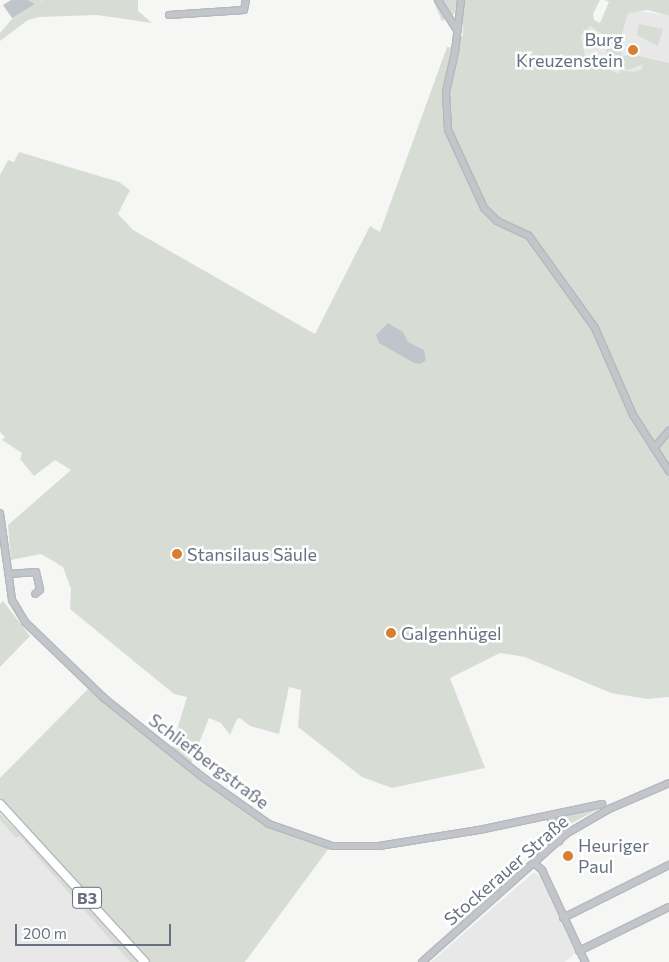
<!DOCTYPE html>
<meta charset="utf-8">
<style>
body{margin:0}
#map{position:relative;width:669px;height:962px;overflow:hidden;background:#f6f7f4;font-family:Commissioner,sans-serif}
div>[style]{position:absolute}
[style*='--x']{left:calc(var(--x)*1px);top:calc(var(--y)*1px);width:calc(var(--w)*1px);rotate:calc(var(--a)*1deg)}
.built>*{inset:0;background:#e7e8e7}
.green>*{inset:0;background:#d7ddd5}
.water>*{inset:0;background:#bfc5cb}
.roads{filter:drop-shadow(1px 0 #b6b8bd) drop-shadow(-1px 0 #b6b8bd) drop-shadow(0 1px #b6b8bd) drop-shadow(0 -1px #b6b8bd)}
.minor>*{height:6px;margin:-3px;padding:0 3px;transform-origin:3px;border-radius:3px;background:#c2c5c9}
.major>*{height:8px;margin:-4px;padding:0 4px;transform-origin:4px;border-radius:4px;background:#fff}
.dots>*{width:14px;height:14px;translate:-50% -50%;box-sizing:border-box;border:2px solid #fff;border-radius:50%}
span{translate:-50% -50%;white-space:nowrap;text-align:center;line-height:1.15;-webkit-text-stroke:5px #fff;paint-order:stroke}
.shield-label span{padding:1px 4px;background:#fff;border:1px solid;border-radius:4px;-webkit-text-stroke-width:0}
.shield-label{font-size:16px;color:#687183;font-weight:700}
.poi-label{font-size:18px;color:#687183}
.right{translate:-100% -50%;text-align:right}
.left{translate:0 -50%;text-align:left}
.street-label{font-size:18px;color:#687183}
.scale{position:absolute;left:15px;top:924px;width:156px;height:22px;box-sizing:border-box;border:2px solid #687183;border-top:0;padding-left:6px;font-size:15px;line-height:18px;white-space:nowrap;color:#687183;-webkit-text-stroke:4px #fff;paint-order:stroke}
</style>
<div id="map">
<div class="built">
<i style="clip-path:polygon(634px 10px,669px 16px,669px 63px,646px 59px,641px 70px,669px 96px,618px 74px,596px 61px,591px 63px,585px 55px,581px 33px,590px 26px,600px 32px,624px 23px,628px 13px)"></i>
<i style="clip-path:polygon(0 820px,16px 838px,19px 836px,134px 962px,0 962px)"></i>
<i style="clip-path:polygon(534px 872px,540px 877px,576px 952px,565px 962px,431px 962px)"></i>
</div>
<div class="green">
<i style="clip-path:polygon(28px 0,43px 0,40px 3px,44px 0,138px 0,138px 11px,152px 23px,97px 15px,39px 17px,28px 20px,0 41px,0 33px,17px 13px,35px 4px)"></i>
<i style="clip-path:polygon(evenodd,433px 0,600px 0,593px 14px,594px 20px,600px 23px,609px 2px,605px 0,669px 0,669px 16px,648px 10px,628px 13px,620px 41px,622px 57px,630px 54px,669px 63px,669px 697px,647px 699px,611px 693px,525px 657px,500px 653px,450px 678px,485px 768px,392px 788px,362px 777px,298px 727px,301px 690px,289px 687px,279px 734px,250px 726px,240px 718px,237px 719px,230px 735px,221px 723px,209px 718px,190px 766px,171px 750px,187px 697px,174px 694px,70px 609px,71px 589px,63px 567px,41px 554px,11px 560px,8px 525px,71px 470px,55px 460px,34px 476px,20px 459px,22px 453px,2px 440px,5px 437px,0 432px,0 175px,8px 160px,14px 162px,19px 152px,119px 182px,130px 190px,118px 214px,133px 230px,315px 334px,370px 226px,380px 232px,447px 47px,458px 48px,459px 38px,463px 35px,462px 5px,457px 4px,454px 14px,442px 21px,433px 0,590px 26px,607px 37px,606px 54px,609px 61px,628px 70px,643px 64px,641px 70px,633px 72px,621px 70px,618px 74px,596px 61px,591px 63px,585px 55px,581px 36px,590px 26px)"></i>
<i style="clip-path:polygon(639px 24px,663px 29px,658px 46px,637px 35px)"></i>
<i style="clip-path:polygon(3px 601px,30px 636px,0 667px,0 604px)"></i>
<i style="clip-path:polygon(88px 689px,199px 780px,260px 823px,329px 848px,245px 962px,149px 962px,0 797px,0 778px)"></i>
<i style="clip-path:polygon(601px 808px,564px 827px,555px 818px,557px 817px)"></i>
<i style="clip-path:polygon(0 813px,47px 862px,138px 962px,130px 962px,19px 836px,16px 838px,0 820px)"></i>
</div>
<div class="water">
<i style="clip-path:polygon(11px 0,28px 0,35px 4px,12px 18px,3px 5px)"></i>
<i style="clip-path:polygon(388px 323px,403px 332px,408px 342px,424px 350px,426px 360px,421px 364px,414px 363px,379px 343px,376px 335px)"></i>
</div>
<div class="roads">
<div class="minor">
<i style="--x:438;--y:0;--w:36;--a:58"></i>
<i style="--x:461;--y:0;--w:52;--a:96.6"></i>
<i style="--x:455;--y:52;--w:41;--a:102.7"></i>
<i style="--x:446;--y:92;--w:38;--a:87"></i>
<i style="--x:448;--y:130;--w:86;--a:65.2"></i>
<i style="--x:484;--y:208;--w:18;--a:45"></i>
<i style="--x:497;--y:221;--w:35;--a:25"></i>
<i style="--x:529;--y:236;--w:113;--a:54.3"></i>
<i style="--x:595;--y:328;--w:95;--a:66.4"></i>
<i style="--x:633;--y:415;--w:67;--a:57.3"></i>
<i style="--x:169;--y:15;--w:75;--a:-3.8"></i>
<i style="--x:244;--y:10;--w:10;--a:-79"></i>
<i style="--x:654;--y:448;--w:23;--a:-49"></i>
<i style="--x:0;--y:513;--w:88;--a:82.1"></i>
<i style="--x:12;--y:600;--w:26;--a:59"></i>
<i style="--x:25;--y:622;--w:110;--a:43.9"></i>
<i style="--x:104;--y:698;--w:124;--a:38.8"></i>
<i style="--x:201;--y:776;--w:83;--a:35.2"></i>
<i style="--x:269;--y:824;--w:67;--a:19.2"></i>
<i style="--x:332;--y:846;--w:47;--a:0"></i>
<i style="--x:379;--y:846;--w:101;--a:-9.1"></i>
<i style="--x:479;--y:830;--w:126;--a:-11.9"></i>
<i style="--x:9;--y:574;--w:27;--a:-4"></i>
<i style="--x:36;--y:572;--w:18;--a:77"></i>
<i style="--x:40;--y:590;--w:6;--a:141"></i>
<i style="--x:550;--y:816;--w:27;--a:70"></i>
<i style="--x:550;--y:816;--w:24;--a:48"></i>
<i style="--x:534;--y:863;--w:11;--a:41"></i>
<i style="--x:542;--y:870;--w:102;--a:64.9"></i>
<i style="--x:563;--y:918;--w:119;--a:-26.6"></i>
<i style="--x:579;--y:951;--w:100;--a:-26.1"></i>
<i style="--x:422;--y:962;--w:193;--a:-41.6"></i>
<i style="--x:566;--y:834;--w:50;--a:-30.2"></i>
<i style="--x:609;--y:809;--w:65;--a:-23.4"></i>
</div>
<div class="major">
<i style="--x:0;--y:804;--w:214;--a:47.5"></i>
</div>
</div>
<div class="dots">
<i style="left:633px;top:50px;background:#d87e33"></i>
<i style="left:177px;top:554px;background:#d87e33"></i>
<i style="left:391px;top:633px;background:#d87e33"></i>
<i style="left:568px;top:856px;background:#d87e33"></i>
</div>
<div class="shield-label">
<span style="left:87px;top:898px">B3</span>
</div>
<div class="poi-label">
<span class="right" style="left:623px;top:50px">Burg<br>Kreuzenstein</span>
<span class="left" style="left:187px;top:554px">Stansilaus Säule</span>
<span class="left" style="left:401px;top:633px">Galgenhügel</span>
<span class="left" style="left:578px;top:856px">Heuriger<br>Paul</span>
</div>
<div class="street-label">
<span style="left:209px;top:761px;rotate:37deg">Schliefbergstraße</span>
<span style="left:506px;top:870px;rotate:-41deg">Stockerauer Straße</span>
</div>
<div class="scale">200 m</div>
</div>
